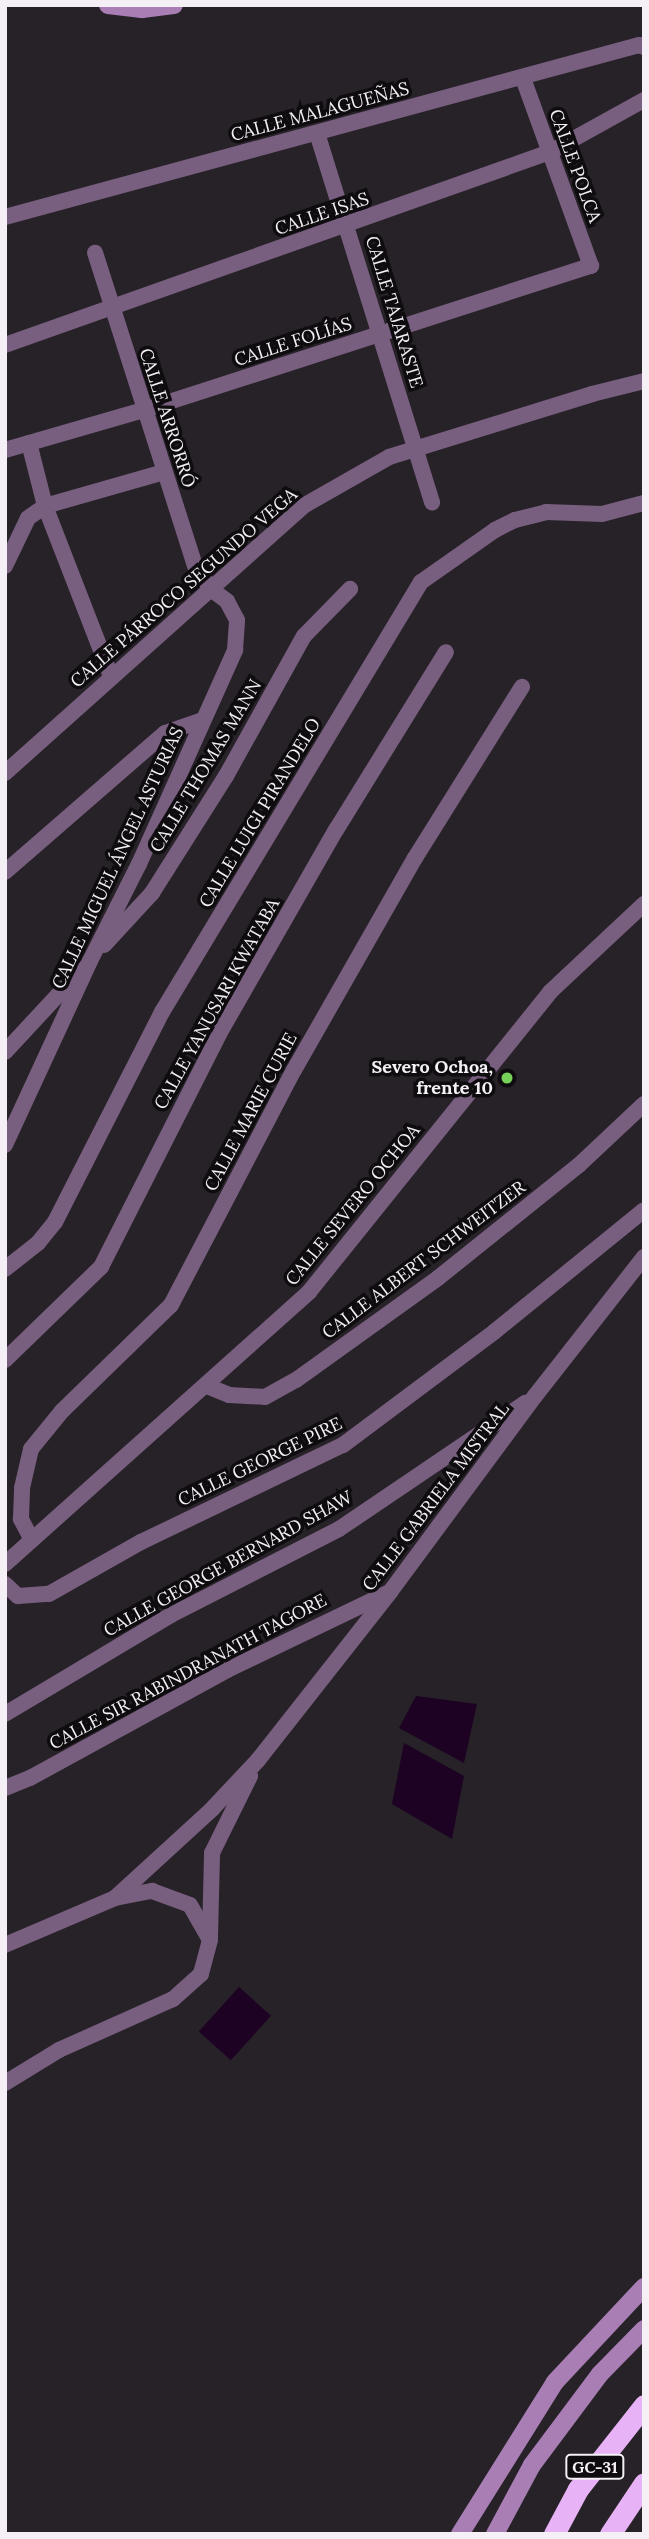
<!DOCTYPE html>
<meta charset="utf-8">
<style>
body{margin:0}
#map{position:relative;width:649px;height:2539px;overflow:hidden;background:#272228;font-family:Lora,serif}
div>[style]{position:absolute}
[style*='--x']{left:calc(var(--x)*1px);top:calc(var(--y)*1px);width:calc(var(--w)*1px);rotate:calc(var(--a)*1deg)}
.water>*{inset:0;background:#1d0224;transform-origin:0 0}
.street>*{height:16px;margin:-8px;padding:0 8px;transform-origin:8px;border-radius:8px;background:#785e7f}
.secondary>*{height:18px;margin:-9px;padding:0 9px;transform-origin:9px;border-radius:9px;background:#a87eb4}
.highway>*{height:21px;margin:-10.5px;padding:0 10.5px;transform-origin:10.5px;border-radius:10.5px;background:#e8b3f6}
.dots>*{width:19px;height:19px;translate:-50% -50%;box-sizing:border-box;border:4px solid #0f0c0f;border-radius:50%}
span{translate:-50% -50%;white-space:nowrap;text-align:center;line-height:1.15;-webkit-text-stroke:7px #0f0c0f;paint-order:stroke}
.shield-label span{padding:2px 5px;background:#0f0c0f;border:2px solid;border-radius:5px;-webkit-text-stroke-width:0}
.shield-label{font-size:16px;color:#f4f0f5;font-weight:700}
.street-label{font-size:18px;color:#f4f0f5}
.poi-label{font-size:18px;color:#f4f0f5;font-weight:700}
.right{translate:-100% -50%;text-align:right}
.frame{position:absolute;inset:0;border:7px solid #f4f0f5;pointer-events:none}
</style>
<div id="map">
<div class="water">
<i style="clip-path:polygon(416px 1696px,477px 1704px,464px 1763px,399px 1728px)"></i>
<i style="clip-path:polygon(404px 1743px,464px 1776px,452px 1839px,392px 1804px)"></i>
<i style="left:239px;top:1987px;width:43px;height:60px;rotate:42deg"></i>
</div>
<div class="street">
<i style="--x:317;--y:133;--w:387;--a:72.7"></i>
<i style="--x:5;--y:217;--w:657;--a:-15.18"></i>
<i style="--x:639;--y:45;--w:5;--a:22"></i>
<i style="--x:5;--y:345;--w:578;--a:-19.5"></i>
<i style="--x:550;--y:152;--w:107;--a:-29"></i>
<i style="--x:29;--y:443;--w:65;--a:75.7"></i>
<i style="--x:45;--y:506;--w:182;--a:68.8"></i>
<i style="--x:5;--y:450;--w:145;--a:-16.1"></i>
<i style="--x:144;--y:410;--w:470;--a:-17.9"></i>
<i style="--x:591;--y:266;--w:200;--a:-109.9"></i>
<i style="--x:5;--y:566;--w:53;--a:-64.4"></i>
<i style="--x:28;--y:518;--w:21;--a:-35"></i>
<i style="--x:45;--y:506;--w:124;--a:-15.9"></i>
<i style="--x:5;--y:773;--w:402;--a:-41.8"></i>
<i style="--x:305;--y:505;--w:97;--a:-29.7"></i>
<i style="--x:389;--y:457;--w:213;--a:-17.2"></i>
<i style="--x:592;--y:394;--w:54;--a:-14"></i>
<i style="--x:5;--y:872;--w:212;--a:-41"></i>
<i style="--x:165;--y:733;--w:39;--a:-19"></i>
<i style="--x:104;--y:945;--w:71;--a:-47.3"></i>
<i style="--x:152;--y:893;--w:138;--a:-57.7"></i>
<i style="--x:226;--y:776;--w:160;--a:-60.9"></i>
<i style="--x:304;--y:636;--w:66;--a:-45.6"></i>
<i style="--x:5;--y:1052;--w:113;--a:-47.1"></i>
<i style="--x:5;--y:1145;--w:203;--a:-65.2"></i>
<i style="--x:90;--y:961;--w:109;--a:-63.2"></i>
<i style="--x:139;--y:864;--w:235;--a:-65.8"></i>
<i style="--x:235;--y:650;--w:30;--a:-86"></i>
<i style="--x:237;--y:620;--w:21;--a:-118"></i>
<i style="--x:227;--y:601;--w:19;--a:-144"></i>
<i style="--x:212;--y:590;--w:26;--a:-127"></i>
<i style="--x:196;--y:569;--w:332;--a:-107.7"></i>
<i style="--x:5;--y:1269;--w:42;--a:-38.2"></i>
<i style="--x:38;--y:1243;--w:27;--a:-51"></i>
<i style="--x:55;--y:1222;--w:236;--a:-63"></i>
<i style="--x:162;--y:1012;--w:502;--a:-58.94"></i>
<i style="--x:421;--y:582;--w:90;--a:-35.1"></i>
<i style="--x:495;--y:530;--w:22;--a:-27"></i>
<i style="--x:515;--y:520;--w:32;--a:-14"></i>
<i style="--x:546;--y:512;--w:56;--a:2"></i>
<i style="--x:602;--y:514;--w:43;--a:-14.7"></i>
<i style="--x:5;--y:1360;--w:134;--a:-44.1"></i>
<i style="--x:101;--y:1267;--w:261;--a:-63.1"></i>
<i style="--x:219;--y:1034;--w:235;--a:-60.2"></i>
<i style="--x:336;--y:830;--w:209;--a:-58.3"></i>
<i style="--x:207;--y:1386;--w:24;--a:22"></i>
<i style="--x:229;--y:1395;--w:36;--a:3"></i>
<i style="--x:265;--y:1397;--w:35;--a:-29"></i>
<i style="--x:296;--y:1380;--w:175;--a:-35.7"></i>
<i style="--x:438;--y:1278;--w:181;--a:-38.7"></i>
<i style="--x:579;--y:1165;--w:89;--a:-43.2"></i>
<i style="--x:32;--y:1540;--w:24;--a:-118"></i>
<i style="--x:21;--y:1519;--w:31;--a:-88"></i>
<i style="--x:22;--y:1488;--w:40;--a:-77"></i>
<i style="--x:31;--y:1449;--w:49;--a:-50.8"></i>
<i style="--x:62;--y:1411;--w:152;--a:-44.2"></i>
<i style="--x:171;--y:1305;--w:265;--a:-62.4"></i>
<i style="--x:294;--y:1070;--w:244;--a:-60.3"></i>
<i style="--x:415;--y:858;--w:202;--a:-58"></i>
<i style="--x:5;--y:1564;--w:408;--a:-41.8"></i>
<i style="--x:309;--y:1292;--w:385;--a:-51.2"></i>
<i style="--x:550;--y:992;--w:129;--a:-43.1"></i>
<i style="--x:5;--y:1584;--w:18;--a:43"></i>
<i style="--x:18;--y:1596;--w:31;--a:-4"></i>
<i style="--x:49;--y:1594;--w:106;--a:-29.5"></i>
<i style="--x:141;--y:1542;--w:224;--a:-25.7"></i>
<i style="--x:343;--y:1445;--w:189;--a:-36.8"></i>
<i style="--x:494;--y:1332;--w:193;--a:-39.1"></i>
<i style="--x:5;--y:1714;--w:193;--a:-30.8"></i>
<i style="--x:171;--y:1615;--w:189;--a:-27.1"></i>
<i style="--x:339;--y:1529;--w:225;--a:-34.1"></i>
<i style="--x:5;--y:1788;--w:27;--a:-22"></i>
<i style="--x:30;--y:1778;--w:225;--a:-28.7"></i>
<i style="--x:227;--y:1670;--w:178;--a:-25.6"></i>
<i style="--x:115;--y:1898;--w:132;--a:-42.5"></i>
<i style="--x:212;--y:1809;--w:67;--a:-46.8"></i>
<i style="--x:258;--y:1760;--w:214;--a:-51.8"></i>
<i style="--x:390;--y:1592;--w:244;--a:-53.5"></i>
<i style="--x:535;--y:1396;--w:177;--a:-51.9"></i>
<i style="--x:210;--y:1937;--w:84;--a:-88.6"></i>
<i style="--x:212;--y:1853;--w:86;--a:-63.7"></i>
<i style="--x:5;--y:1945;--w:120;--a:-23.1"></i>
<i style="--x:115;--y:1898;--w:38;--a:-11"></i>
<i style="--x:152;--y:1891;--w:40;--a:20.2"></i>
<i style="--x:190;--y:1905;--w:40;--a:60.3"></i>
<i style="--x:210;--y:1940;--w:35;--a:105"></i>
<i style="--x:201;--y:1974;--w:38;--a:138"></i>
<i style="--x:173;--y:1999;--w:125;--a:155.9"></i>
<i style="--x:59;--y:2050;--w:63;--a:148.6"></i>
</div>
<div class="secondary">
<i style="--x:108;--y:5;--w:34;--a:7"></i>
<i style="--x:142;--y:9;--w:32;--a:-7"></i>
<i style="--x:460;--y:2534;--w:179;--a:-58"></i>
<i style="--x:555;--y:2382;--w:130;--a:-46.9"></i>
<i style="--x:495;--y:2534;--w:78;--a:-61.8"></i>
<i style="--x:532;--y:2465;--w:114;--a:-53.2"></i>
<i style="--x:600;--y:2374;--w:63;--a:-45.6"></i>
</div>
<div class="highway">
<i style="--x:554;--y:2534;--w:51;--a:-61.9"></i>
<i style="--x:578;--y:2489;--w:107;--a:-51.8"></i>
<i style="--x:610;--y:2534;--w:61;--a:-56.3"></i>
</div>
<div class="dots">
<i style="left:507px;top:1078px;background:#77d25a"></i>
</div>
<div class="shield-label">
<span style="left:595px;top:2467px">GC-31</span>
</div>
<div class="street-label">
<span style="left:320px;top:112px;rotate:-15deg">CALLE MALAGUEÑAS</span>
<span style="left:575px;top:166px;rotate:70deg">CALLE POLCA</span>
<span style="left:322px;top:214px;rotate:-19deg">CALLE ISAS</span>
<span style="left:394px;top:312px;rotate:73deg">CALLE TAJARASTE</span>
<span style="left:293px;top:342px;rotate:-18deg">CALLE FOLÍAS</span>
<span style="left:167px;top:418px;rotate:72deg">CALLE ARRORRÓ</span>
<span style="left:184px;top:588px;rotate:-41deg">CALLE PÁRROCO SEGUNDO VEGA</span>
<span style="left:206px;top:766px;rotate:-59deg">CALLE THOMAS MANN</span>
<span style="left:260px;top:813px;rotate:-59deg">CALLE LUIGI PIRANDELO</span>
<span style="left:118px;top:858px;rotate:-65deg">CALLE MIGUEL ÁNGEL ASTURIAS</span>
<span style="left:217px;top:1004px;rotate:-61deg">CALLE YANUSARI KWATABA</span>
<span style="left:251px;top:1112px;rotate:-62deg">CALLE MARIE CURIE</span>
<span style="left:353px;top:1205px;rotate:-51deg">CALLE SEVERO OCHOA</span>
<span style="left:424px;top:1260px;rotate:-37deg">CALLE ALBERT SCHWEITZER</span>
<span style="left:260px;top:1462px;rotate:-26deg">CALLE GEORGE PIRE</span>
<span style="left:436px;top:1497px;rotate:-53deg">CALLE GABRIELA MISTRAL</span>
<span style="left:228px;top:1564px;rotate:-29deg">CALLE GEORGE BERNARD SHAW</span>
<span style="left:188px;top:1672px;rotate:-28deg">CALLE SIR RABINDRANATH TAGORE</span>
</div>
<div class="poi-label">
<span class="right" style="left:493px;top:1078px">Severo Ochoa,<br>frente 10</span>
</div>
<div class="frame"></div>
</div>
